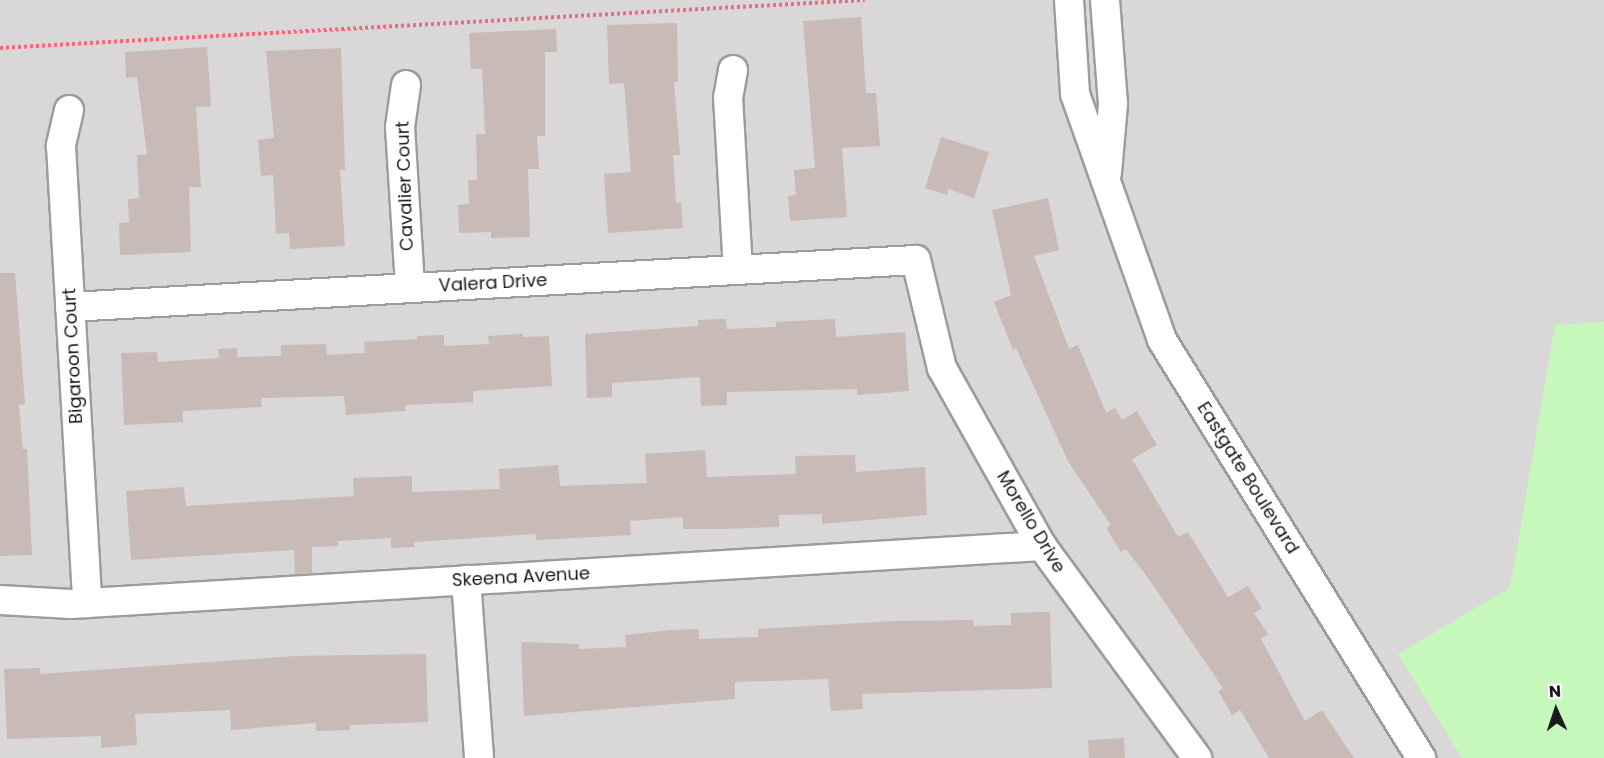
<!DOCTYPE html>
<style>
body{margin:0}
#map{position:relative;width:1604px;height:758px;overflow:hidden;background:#ece5e0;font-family:Poppins,sans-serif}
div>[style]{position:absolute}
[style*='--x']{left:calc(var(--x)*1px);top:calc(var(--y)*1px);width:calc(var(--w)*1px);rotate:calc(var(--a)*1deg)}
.residential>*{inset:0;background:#d9d7d8;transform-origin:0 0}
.park>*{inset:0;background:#c6f8bb}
.building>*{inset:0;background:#c8bab7;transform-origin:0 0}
.path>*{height:4px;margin-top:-2px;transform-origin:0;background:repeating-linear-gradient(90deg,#f7667d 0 3px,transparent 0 6px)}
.roads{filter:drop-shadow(2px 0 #9c9c9c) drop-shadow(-2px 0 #9c9c9c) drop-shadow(0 2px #9c9c9c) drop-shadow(0 -2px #9c9c9c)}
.street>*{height:28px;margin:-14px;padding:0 14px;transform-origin:14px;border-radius:14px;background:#fff}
span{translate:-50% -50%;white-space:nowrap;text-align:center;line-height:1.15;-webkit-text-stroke:6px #fff;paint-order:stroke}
.street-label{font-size:18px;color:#1b1b1b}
.north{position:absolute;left:1526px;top:680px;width:60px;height:60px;-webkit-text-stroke:4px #fff;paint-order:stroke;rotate:357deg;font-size:16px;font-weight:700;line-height:24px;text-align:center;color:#1b1b1b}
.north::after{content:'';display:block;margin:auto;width:21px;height:27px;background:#1b1b1b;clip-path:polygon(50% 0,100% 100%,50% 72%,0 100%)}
</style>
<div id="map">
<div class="residential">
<i style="left:0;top:0;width:1604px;height:758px"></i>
</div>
<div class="park">
<i style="clip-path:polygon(1604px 322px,1604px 758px,1462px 758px,1398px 654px,1510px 588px,1555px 325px)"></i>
</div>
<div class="building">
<i style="clip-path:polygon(861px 17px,866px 93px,876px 93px,880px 146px,842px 148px,847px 217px,790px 221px,788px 196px,796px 195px,794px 170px,815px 168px,803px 21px)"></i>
<i style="clip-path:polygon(677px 23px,678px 82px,674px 82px,680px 155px,673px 155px,676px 203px,681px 202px,683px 228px,608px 233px,604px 174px,631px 172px,624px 83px,609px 84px,607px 25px)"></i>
<i style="clip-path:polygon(556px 29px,557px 52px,545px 52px,545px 136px,537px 136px,539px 169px,528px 169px,530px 237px,491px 238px,491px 232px,459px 233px,458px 205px,469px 204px,468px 180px,477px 180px,476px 134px,485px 134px,482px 69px,471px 69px,469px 33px)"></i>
<i style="clip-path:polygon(207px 47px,211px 106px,196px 107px,201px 187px,189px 187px,191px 252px,120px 255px,119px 223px,129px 222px,128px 199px,139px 198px,137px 155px,147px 154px,137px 77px,126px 78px,125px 52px)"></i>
<i style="clip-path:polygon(341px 48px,345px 170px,340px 170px,345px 246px,290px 249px,289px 233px,276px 234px,273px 175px,261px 176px,258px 140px,274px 138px,266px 51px)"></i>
<i style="clip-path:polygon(941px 137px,989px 152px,974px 198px,948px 189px,947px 195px,925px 188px)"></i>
<i style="clip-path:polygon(1048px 198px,1059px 250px,1034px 256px,1069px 349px,1078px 345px,1106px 413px,1115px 408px,1122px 420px,1137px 411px,1157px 445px,1132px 459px,1178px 537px,1188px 532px,1228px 597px,1248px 586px,1262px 608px,1254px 613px,1268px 634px,1261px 639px,1305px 721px,1322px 710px,1354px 758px,1269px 758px,1240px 710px,1232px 715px,1218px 691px,1223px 688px,1148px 578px,1126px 549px,1121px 552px,1106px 528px,1111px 525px,1069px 463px,1016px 348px,1013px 350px,994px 302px,1011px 295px,992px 210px)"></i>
<i style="clip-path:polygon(0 273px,15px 273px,25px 404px,19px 405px,23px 449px,27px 449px,32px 555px,0 556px)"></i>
<i style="clip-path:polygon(726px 319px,727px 329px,776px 327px,776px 322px,835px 319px,836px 337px,905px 332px,909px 391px,857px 395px,857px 389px,727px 392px,727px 405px,701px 406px,700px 377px,612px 383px,612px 397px,587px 398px,585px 334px,698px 326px,698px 320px)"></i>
<i style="clip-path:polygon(523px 334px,523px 337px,549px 336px,552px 386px,473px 391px,473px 402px,405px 405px,405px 411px,346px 415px,344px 396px,261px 398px,262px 407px,183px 411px,183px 422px,124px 425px,121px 353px,157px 352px,158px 362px,219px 358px,218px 349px,237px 348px,237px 357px,281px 356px,281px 345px,326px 344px,327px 355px,365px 353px,364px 342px,417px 339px,417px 336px,444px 335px,444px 346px,489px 344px,488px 336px)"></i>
<i style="clip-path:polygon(705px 450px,707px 477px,796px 474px,795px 456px,855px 455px,856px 472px,925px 467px,927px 515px,822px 524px,822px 514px,779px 515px,779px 527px,721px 529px,683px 529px,683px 517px,630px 521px,631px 535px,536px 540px,536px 534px,414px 542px,414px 547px,391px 548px,391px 538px,338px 541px,338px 546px,312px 547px,312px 573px,295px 574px,294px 550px,131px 560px,126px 491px,184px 487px,186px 506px,354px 496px,353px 478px,412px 476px,412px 492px,500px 489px,499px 469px,558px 465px,560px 486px,647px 483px,645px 454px)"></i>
<i style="clip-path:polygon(1050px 612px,1052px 688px,862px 694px,863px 709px,831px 711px,828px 679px,735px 682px,735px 699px,524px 716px,521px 642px,579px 644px,579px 649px,626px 647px,625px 635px,672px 630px,699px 629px,699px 639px,758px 637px,758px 629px,895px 621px,973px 620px,974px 626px,1011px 625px,1011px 613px)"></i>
<i style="clip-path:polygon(426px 654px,428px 722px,350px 725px,350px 730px,316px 731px,316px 723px,231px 730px,230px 710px,135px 714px,137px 745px,101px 748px,101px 736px,7px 739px,4px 669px,40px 668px,40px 674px,296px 656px)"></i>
<i style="left:1124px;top:738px;width:20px;height:36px;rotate:87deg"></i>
</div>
<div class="path">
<i style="--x:0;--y:48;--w:866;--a:-3.18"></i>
</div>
<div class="roads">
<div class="street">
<i style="--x:1069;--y:0;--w:94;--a:86.3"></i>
<i style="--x:1075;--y:94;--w:261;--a:70.5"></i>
<i style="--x:1162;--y:340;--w:492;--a:58.2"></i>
<i style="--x:1105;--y:0;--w:104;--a:85.6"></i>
<i style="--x:1113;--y:104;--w:69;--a:95"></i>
<i style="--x:733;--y:70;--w:27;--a:100"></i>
<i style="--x:728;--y:97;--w:172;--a:86.7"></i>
<i style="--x:406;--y:85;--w:42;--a:98.1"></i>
<i style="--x:400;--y:127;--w:161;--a:86.4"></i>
<i style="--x:69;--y:110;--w:37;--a:103"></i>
<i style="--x:61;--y:146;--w:458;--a:86.7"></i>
<i style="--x:70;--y:307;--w:847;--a:-3.18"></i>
<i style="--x:916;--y:260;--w:111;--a:76.5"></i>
<i style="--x:942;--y:368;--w:204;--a:60.7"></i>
<i style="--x:1042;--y:546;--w:263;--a:53.8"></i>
<i style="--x:466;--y:580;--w:178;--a:85.8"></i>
<i style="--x:0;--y:600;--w:71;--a:3.2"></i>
<i style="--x:71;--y:604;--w:973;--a:-3.42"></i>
</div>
</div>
<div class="street-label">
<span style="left:405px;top:186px;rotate:-92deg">Cavalier Court</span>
<span style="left:493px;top:283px;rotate:-3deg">Valera Drive</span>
<span style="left:73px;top:356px;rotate:-93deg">Bigaroon Court</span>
<span style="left:1248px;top:478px;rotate:58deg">Eastgate Boulevard</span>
<span style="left:1031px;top:522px;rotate:59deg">Morello Drive</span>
<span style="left:521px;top:577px;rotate:-3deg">Skeena Avenue</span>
</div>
<div class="north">N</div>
</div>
